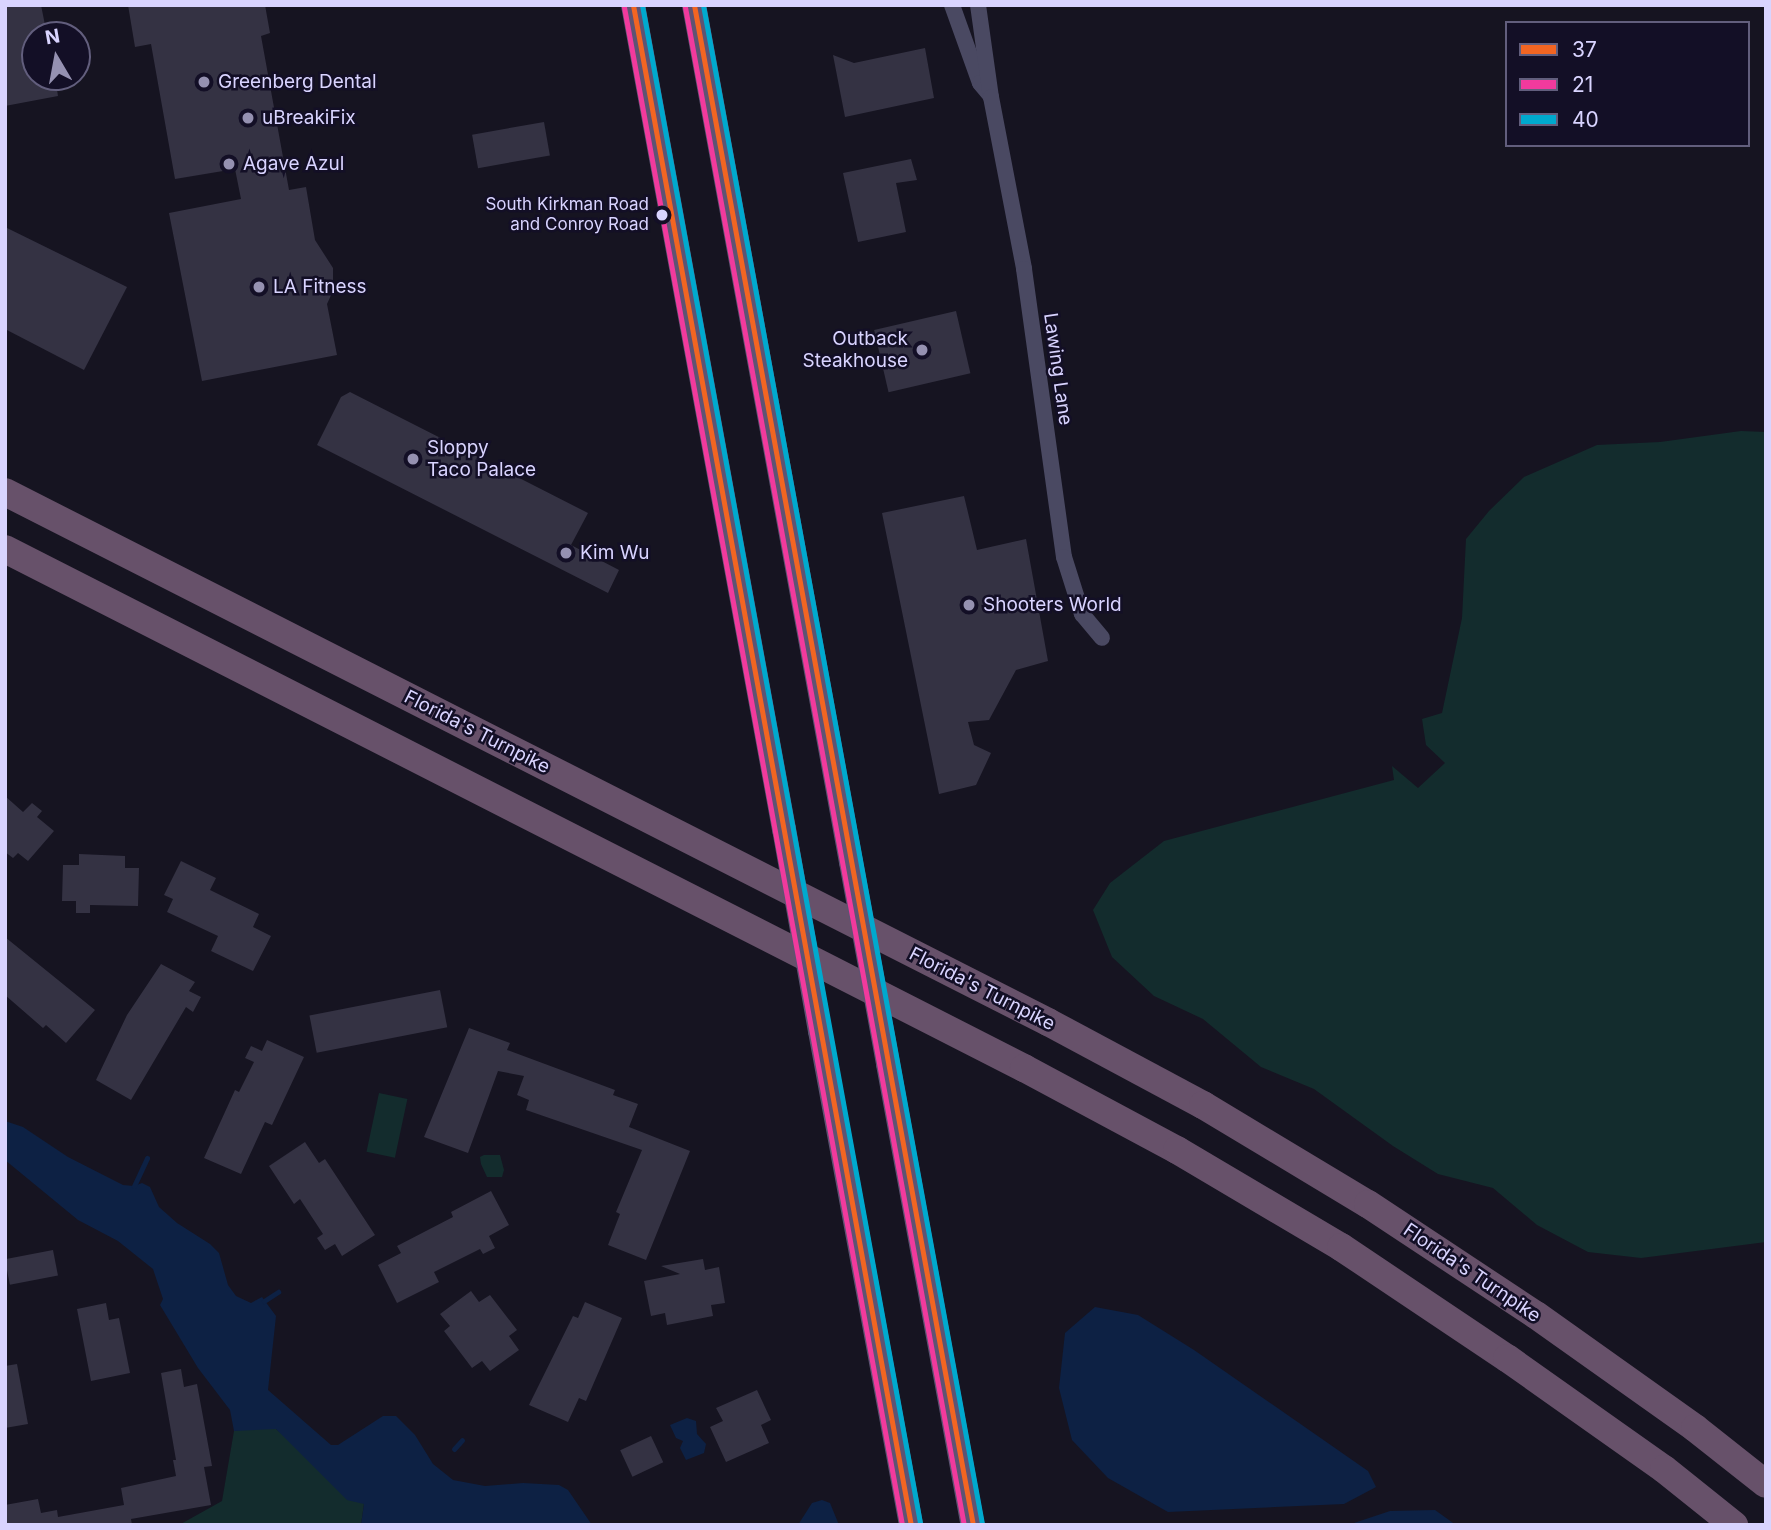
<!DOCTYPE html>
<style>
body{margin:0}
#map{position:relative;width:1771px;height:1530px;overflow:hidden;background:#161421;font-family:Inter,sans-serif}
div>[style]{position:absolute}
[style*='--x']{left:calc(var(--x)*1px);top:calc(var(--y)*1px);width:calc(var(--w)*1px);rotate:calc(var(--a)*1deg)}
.green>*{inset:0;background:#132c2d;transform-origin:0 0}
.water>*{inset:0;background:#0d2144}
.stream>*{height:5px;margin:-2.5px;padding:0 2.5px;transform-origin:2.5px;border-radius:2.5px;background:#0d2144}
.building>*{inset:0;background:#343243;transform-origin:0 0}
.street>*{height:16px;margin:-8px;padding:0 8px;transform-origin:8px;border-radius:8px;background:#4a4962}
.primary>*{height:24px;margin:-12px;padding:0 12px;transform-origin:12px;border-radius:12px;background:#5e5373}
.highway>*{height:28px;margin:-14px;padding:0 14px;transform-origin:14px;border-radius:14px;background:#67516a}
.primary-bridge>*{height:24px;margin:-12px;padding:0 12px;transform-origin:12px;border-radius:12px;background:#5e5373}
.bus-1>*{height:5px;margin:-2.5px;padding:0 2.5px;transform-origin:2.5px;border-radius:2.5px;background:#f26522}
.bus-2>*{height:5px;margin:-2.5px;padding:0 2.5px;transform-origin:2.5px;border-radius:2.5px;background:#f13a9d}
.bus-3>*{height:5px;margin:-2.5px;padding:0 2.5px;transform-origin:2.5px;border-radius:2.5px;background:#00a9ce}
.dots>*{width:19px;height:19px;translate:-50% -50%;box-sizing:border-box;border:4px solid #130f26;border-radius:50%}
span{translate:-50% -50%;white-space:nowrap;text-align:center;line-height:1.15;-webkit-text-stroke:5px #130f26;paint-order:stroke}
.bus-label{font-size:17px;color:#d9d4ff}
.right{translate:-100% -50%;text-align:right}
.poi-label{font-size:19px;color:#d9d4ff}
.left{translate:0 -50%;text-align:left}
.street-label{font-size:19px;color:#d9d4ff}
.frame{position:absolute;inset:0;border:7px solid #d9d4ff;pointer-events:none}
.legend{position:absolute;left:1505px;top:21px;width:245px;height:126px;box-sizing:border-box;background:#130f26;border:2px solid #625e7d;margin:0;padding:9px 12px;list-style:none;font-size:21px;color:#d9d4ff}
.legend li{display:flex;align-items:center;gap:14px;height:35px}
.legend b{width:35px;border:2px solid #625e7d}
.north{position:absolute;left:21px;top:21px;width:70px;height:70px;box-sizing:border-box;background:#130f26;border:2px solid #625e7d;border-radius:50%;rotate:350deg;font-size:19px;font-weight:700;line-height:28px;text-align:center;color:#d9d4ff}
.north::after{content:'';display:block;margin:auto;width:24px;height:32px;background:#9591b1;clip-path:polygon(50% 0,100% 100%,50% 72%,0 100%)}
</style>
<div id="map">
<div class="green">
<i style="clip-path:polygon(1741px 431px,1766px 432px,1766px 1242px,1641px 1258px,1588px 1252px,1537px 1225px,1493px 1188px,1438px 1174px,1393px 1146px,1314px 1089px,1261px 1067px,1203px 1019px,1154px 996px,1112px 957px,1093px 910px,1110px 883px,1164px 841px,1394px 780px,1392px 766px,1418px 788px,1445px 763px,1426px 745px,1422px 719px,1442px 713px,1462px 618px,1466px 539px,1489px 511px,1524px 477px,1597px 445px,1660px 442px)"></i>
<i style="left:379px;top:1093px;width:29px;height:60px;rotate:12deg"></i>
<i style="clip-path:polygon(484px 1155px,500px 1155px,504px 1170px,502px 1177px,487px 1177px,481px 1164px,480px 1157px)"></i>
<i style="clip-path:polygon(251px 1428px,276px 1429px,364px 1504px,361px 1525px,179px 1525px,222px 1501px,234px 1431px)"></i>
</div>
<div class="water">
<i style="clip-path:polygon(5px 1121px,23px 1127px,68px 1157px,123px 1185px,134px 1186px,142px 1183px,150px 1187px,159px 1207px,177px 1223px,210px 1244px,219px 1253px,228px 1285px,236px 1296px,251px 1303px,262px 1297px,276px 1316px,268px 1390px,331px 1445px,338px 1445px,383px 1416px,396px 1416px,415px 1435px,433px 1464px,453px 1480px,485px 1486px,523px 1483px,559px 1485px,568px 1490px,592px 1525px,361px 1525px,364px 1504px,347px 1500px,276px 1429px,234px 1431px,230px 1410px,198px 1368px,160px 1305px,163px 1299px,153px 1269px,118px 1241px,78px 1220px,5px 1160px)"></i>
<i style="clip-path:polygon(1095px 1307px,1138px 1315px,1194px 1350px,1368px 1471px,1376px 1487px,1344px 1504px,1168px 1512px,1108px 1478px,1072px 1440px,1059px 1388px,1065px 1333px)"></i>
<i style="clip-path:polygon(687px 1418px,696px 1421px,697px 1434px,706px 1444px,704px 1453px,686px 1460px,680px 1448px,683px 1441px,676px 1438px,670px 1425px)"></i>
<i style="clip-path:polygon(822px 1500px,830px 1503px,839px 1525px,798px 1525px,812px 1503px)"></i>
<i style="clip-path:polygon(1435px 1510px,1456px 1525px,1348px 1525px,1390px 1511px)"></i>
</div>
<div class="stream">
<i style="--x:134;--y:1186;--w:31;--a:-65"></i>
<i style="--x:264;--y:1301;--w:17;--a:-33"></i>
<i style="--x:454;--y:1449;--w:12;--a:-48"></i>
</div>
<div class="building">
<i style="clip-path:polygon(5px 5px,41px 5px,47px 35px,35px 35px,35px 77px,55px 77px,58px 96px,5px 106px)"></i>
<i style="clip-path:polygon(128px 5px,265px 5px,270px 33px,261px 36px,289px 190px,306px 187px,315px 240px,333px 268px,333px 291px,327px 304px,337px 355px,202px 381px,169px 213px,241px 199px,235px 169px,175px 179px,151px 44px,135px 47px)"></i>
<i style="clip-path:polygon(925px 48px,934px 98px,845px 117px,833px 55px,854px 63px)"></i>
<i style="left:544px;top:122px;width:34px;height:73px;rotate:80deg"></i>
<i style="clip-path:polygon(911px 159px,917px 180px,896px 183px,906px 232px,858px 242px,843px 173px)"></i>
<i style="clip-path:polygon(5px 227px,127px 287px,84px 370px,5px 329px)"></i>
<i style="left:956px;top:311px;width:64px;height:84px;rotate:77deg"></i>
<i style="clip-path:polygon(350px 392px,588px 513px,571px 545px,619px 570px,608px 593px,317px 445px,341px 397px)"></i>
<i style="clip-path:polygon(964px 496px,977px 550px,1026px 539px,1048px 661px,1016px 670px,989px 720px,968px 722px,974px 745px,991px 753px,976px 785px,939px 794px,882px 513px)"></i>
<i style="clip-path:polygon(5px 796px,23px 812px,32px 803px,42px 811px,37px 817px,54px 831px,28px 861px,18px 853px,13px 858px,5px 852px)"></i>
<i style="clip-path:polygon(79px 854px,125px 856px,125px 868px,139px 868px,138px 906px,90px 905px,90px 913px,76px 913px,76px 901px,62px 901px,63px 865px,79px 865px)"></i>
<i style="clip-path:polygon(181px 861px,216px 878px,210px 890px,259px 914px,253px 927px,271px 936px,253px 971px,211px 951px,218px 936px,167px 912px,173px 899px,164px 895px)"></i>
<i style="clip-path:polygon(5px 937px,95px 1010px,66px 1043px,46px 1025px,43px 1028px,5px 995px)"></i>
<i style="clip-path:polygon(161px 964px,195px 982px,189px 991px,201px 997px,193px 1012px,186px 1007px,131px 1100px,96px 1080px,127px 1015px)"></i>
<i style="left:440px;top:990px;width:38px;height:133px;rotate:79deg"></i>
<i style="clip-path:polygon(469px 1028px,510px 1043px,507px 1050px,615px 1090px,613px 1095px,638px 1104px,629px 1127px,690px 1151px,646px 1260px,608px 1245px,620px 1214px,616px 1212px,642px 1150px,526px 1110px,529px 1100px,517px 1095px,524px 1076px,498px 1071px,468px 1153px,424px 1137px)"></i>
<i style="clip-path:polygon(267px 1040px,304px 1057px,272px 1125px,265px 1122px,241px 1174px,204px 1158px,235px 1090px,239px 1092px,254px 1062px,245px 1058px,251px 1046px,262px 1051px)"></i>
<i style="clip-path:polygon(305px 1142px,319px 1163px,325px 1159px,375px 1235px,342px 1256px,335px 1244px,325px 1250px,317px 1238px,323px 1234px,300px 1199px,294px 1204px,269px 1166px)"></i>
<i style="clip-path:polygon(491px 1191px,509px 1225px,489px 1236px,495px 1248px,483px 1254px,480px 1249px,434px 1272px,439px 1282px,397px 1303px,378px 1265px,401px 1253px,397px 1246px,453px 1217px,451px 1212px)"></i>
<i style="left:53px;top:1250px;width:26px;height:49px;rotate:79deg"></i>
<i style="clip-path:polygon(703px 1259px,705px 1270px,719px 1267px,725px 1303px,711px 1305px,713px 1316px,667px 1325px,665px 1313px,651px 1316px,644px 1281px,680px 1274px,661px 1266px)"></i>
<i style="clip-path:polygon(471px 1291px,479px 1302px,490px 1295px,517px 1330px,509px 1336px,519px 1350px,490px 1371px,482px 1361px,472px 1368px,444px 1331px,450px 1326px,440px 1314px)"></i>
<i style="clip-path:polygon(585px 1302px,622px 1318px,586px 1401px,579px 1398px,568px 1422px,529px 1405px,573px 1316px,578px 1318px)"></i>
<i style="clip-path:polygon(106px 1303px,109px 1320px,119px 1318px,130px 1373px,91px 1381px,77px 1309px)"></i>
<i style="clip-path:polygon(17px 1364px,28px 1424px,5px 1428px,5px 1366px)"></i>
<i style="clip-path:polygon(181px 1369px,184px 1387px,197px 1384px,212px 1466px,204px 1467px,211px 1505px,131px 1519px,132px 1525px,7px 1525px,5px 1505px,38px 1499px,41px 1513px,57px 1510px,58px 1517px,124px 1505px,121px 1488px,176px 1476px,173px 1460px,176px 1460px,161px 1373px)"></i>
<i style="clip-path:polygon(757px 1390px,771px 1420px,761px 1425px,769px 1443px,726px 1462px,710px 1427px,723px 1421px,716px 1408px)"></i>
<i style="left:651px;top:1436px;width:29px;height:34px;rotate:65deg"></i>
</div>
<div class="street">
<i style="--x:952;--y:5;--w:83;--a:70.3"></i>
<i style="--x:980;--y:83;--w:16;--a:50"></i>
<i style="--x:978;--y:5;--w:93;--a:82"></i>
<i style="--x:991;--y:97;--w:175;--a:79.1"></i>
<i style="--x:1024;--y:269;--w:291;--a:82.1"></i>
<i style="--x:1064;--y:557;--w:60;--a:72.5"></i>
<i style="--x:1082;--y:614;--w:31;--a:50"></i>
</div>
<div class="primary">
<i style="--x:633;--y:5;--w:838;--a:79.62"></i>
<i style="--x:694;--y:5;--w:871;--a:79.62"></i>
<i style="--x:820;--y:1031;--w:502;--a:79.56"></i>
<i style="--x:888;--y:1064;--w:469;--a:79.6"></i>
</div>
<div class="highway">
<i style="--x:5;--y:492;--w:1170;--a:26.94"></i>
<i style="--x:1048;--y:1022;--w:176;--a:28.2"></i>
<i style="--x:1203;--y:1105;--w:192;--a:31"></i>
<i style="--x:1368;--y:1204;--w:201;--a:33.5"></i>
<i style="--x:1536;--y:1315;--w:195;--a:35.4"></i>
<i style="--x:1695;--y:1428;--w:90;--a:38.3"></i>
<i style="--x:5;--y:549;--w:1144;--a:26.99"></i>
<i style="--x:1024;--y:1068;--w:174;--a:28.2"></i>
<i style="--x:1177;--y:1150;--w:191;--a:30.6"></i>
<i style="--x:1341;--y:1247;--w:200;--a:33.8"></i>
<i style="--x:1507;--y:1358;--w:192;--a:35.3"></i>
<i style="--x:1664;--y:1469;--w:90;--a:38.7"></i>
</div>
<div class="primary-bridge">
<i style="--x:784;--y:829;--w:205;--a:79.9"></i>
<i style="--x:851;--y:862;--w:205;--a:79.6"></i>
</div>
<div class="bus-1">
<i style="--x:633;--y:5;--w:1545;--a:79.64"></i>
<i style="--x:694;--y:5;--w:1545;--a:79.6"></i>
</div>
<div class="bus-2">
<i style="--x:624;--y:7;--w:1543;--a:79.62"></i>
<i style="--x:685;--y:7;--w:1543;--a:79.59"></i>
</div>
<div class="bus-3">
<i style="--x:642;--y:5;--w:1543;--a:79.62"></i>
<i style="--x:703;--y:5;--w:1543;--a:79.59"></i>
</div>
<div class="dots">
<i style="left:204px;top:82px;background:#9591b1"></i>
<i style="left:248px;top:118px;background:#9591b1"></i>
<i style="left:229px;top:164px;background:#9591b1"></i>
<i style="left:662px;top:215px;background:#d9d4ff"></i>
<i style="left:259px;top:287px;background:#9591b1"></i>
<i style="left:922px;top:350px;background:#9591b1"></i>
<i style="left:413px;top:459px;background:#9591b1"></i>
<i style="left:566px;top:553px;background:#9591b1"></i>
<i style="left:969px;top:605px;background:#9591b1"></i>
</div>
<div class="bus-label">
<span class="right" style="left:649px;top:215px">South Kirkman Road<br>and Conroy Road</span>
</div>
<div class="poi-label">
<span class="left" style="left:218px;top:82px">Greenberg Dental</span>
<span class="left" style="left:262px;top:118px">uBreakiFix</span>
<span class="left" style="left:243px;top:164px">Agave Azul</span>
<span class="left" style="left:273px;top:287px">LA Fitness</span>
<span class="right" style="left:908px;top:350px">Outback<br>Steakhouse</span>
<span class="left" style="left:427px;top:459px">Sloppy<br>Taco Palace</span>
<span class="left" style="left:580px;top:553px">Kim Wu</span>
<span class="left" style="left:983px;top:605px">Shooters World</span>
</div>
<div class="street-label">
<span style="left:1058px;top:369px;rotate:82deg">Lawing Lane</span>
<span style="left:477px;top:732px;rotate:27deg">Florida's Turnpike</span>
<span style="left:982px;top:989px;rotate:27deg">Florida's Turnpike</span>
<span style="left:1472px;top:1273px;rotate:34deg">Florida's Turnpike</span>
</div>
<div class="frame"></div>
<ul class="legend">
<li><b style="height:9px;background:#f26522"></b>37</li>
<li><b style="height:9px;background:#f13a9d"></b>21</li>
<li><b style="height:9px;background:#00a9ce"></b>40</li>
</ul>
<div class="north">N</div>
</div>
